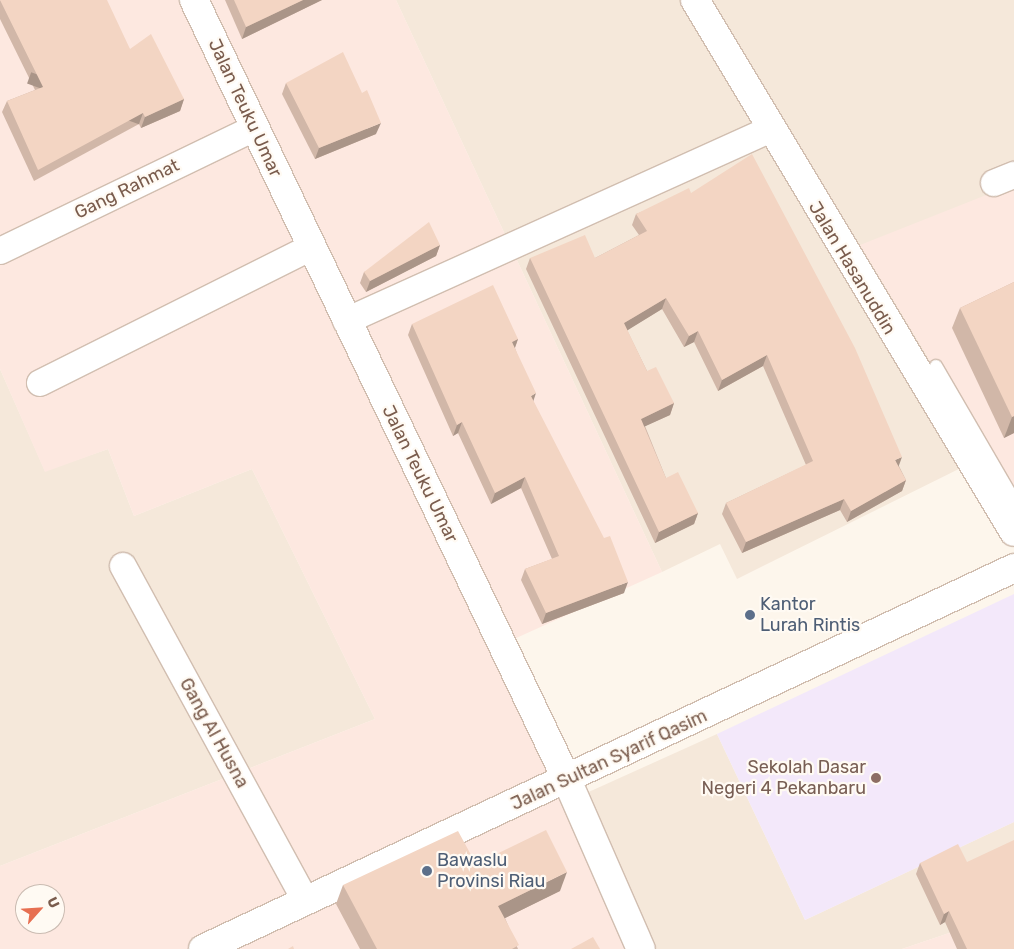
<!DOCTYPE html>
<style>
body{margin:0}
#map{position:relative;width:1014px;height:949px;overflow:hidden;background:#fdf6ec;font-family:Rubik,sans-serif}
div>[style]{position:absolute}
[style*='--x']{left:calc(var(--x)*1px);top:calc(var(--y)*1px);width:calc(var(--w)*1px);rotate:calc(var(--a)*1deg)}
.residential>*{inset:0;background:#f5e8da}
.commercial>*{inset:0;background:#fde8e0}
.education>*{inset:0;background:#f3e8fa}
.roads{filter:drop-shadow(1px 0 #d1beb0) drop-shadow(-1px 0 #d1beb0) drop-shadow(0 1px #d1beb0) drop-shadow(0 -1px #d1beb0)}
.lane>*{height:12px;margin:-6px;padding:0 6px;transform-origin:6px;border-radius:6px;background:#fff}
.street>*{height:26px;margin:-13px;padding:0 13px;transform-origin:13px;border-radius:13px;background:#fff}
.secondary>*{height:28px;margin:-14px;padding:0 14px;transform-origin:14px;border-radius:14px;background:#fff}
.wall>*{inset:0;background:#d1b7a8}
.shaded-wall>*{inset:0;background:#aa9588;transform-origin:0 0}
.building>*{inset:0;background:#f3d5c3}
.dots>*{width:14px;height:14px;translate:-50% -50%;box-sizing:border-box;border:2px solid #fffaf3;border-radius:50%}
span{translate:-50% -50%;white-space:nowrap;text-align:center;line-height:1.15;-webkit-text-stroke:4.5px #fffaf3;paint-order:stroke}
.street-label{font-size:18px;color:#7a5c4d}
.service-label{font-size:18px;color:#4e5e75}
.left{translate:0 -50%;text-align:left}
.education-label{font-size:18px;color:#785e54}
.right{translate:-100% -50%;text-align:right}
.north{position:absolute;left:15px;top:884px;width:50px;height:50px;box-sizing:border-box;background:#fffaf3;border:1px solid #cabbb1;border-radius:50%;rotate:64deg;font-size:14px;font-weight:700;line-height:20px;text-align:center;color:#7a5c4d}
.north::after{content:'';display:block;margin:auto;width:18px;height:22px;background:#e76f51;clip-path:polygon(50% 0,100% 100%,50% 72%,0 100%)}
</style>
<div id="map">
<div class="residential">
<i style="clip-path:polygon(396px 0,1014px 0,1014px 184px,987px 455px,737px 579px,720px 544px,662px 572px)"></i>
<i style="clip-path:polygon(0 369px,45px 471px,108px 449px,134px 516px,252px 469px,375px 719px,0 866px)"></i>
<i style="clip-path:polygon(717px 734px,805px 920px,1014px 822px,1014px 911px,902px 949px,652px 949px,582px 795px)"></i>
</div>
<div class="commercial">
<i style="clip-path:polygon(evenodd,0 0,396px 0,662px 572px,503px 644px,652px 949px,0 949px,0 866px,375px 719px,252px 469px,134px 516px,108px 449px,45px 472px,0 369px,0 0,25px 894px,55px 894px,55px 924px,25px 924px,25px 894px)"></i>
<i style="clip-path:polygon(1014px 184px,1014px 500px,860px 245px)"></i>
<i style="clip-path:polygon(1014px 911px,1014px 949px,902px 949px)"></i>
</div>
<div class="education">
<i style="clip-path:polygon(1014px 594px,1014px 822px,805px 920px,717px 734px)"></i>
</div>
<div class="roads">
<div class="lane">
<i style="--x:936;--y:366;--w:155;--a:59.8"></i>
</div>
<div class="street">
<i style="--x:994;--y:183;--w:22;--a:-22"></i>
<i style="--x:0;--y:251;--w:283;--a:-25.8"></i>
<i style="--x:346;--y:321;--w:464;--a:-24.3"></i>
<i style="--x:40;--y:383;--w:303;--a:-26.6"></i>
<i style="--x:123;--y:566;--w:382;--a:61.4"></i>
</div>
<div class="secondary">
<i style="--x:194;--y:0;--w:865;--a:64.44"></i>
<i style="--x:567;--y:780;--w:184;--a:66.4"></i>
<i style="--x:695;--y:0;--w:620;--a:59.05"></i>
<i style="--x:203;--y:949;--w:896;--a:-25.16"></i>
</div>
</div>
<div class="wall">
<i style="clip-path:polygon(0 0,130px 49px,184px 99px,180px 111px,141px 128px,139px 124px,34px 181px,2px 112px,7px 101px,35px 90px,0 19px)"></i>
<i style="clip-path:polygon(225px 0,322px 0,242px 39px)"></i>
<i style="clip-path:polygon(286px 83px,376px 134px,315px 159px,282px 94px)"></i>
<i style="clip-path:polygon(691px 193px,899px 466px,906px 480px,902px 491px,847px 522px,840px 510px,742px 553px,722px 514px,726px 503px,806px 465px,763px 366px,718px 391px,694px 342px,684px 347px,662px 309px,627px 330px,647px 371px,674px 403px,670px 415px,645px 426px,666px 478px,698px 513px,694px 524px,655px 543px,526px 269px,530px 258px,595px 258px,639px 235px,632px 225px,636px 214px)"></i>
<i style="clip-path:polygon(440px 245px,436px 256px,366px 292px,360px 283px,364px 272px)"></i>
<i style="clip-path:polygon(1014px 282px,1014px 433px,1004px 438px,952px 328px,960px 308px)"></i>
<i style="clip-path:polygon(412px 324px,518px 339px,515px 348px,533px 401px,624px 593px,542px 624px,521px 580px,525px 569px,552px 559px,521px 488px,491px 504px,458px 433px,453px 436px,408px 335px)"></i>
<i style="clip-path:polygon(967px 862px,1014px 949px,957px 949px,945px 922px,940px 925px,916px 874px,920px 863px)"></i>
<i style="clip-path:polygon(343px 885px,560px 891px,505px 918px,518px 949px,360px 949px,336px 904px)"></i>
</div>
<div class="shaded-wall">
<i style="clip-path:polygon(303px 0,322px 0,242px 39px,246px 27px)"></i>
<i style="clip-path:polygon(184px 99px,180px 111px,141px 128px,145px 117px)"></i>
<i style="left:143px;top:113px;width:12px;height:119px;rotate:110deg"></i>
<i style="clip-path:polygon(381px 123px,376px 134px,315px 159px,319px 148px)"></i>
<i style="clip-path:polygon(440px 245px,436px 256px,366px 292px,370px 281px)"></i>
<i style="clip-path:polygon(666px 298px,662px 309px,620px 335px,624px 323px)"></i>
<i style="clip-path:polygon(698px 331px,694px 342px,684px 347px,689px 336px)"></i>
<i style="clip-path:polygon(518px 339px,514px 350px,512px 342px)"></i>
<i style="clip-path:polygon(767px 355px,763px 366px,718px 391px,722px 380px)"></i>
<i style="clip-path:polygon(536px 393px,532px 405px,531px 396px)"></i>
<i style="clip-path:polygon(674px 403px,670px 415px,637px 430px,641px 419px)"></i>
<i style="clip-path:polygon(1014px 416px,1014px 433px,1004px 438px,1012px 417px)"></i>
<i style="clip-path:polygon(462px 422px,458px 433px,453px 436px,457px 425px)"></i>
<i style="clip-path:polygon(902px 457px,898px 468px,895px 460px)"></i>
<i style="clip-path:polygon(525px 477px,521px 488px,491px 504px,495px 493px)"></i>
<i style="clip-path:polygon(906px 480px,902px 491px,847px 522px,851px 511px)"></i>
<i style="clip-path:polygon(844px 499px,840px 510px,742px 553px,746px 542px)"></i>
<i style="clip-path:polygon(698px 513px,694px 524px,655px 543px,659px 532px)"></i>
<i style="clip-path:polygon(628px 582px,624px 593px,542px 624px,546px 613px)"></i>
<i style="clip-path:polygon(567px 872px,560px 891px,491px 925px,498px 906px)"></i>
<i style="clip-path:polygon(949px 911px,945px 922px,940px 925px,944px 914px)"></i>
</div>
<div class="building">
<i style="clip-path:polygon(0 0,107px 0,130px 49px,151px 34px,184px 99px,145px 117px,143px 113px,38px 170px,7px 101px,43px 87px)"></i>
<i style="clip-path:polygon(234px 0,303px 0,246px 27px)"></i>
<i style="clip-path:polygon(343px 52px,362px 93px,367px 90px,381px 123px,319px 148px,286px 83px)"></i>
<i style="clip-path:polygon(752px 154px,855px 348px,902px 457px,895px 460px,906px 480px,851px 511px,844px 499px,746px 542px,726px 503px,813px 461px,767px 355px,722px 380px,698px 331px,689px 336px,666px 298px,624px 323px,647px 371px,656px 367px,674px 403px,641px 419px,666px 478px,678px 472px,698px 513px,659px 532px,530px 258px,585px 235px,595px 258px,647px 231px,636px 214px,689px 188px,691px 193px)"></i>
<i style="clip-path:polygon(429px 222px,440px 245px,370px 281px,364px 272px)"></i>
<i style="clip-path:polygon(1014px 282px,1014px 416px,1012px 417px,960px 308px)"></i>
<i style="clip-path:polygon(493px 285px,518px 339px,512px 342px,536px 393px,531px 396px,604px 538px,610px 536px,628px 582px,546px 613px,525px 569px,559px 556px,525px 477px,495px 493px,462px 422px,457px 425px,412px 324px)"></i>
<i style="clip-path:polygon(546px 830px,567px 872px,498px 906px,519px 945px,512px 949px,377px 949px,343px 885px,458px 831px,476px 864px)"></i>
<i style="clip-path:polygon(1014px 840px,1014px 949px,967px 949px,949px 911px,944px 914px,920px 863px,958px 844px,967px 862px)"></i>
<i style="clip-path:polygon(593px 937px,600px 949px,571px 949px)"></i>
<i style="clip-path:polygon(293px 946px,294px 949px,288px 949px)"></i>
</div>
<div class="dots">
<i style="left:750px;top:615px;background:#5c6f8a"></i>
<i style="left:876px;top:778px;background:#8d6e63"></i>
<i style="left:427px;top:871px;background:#5c6f8a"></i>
</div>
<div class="street-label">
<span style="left:245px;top:108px;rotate:65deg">Jalan Teuku Umar</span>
<span style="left:127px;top:189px;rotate:-26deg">Gang Rahmat</span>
<span style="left:852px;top:268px;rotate:59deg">Jalan Hasanuddin</span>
<span style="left:420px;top:474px;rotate:64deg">Jalan Teuku Umar</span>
<span style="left:214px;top:733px;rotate:61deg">Gang Al Husna</span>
<span style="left:609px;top:760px;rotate:-25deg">Jalan Sultan Syarif Qasim</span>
</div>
<div class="service-label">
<span class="left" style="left:760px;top:615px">Kantor<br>Lurah Rintis</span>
<span class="left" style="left:437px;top:871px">Bawaslu<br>Provinsi Riau</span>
</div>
<div class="education-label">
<span class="right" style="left:866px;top:778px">Sekolah Dasar<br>Negeri 4 Pekanbaru</span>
</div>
<div class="north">U</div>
</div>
